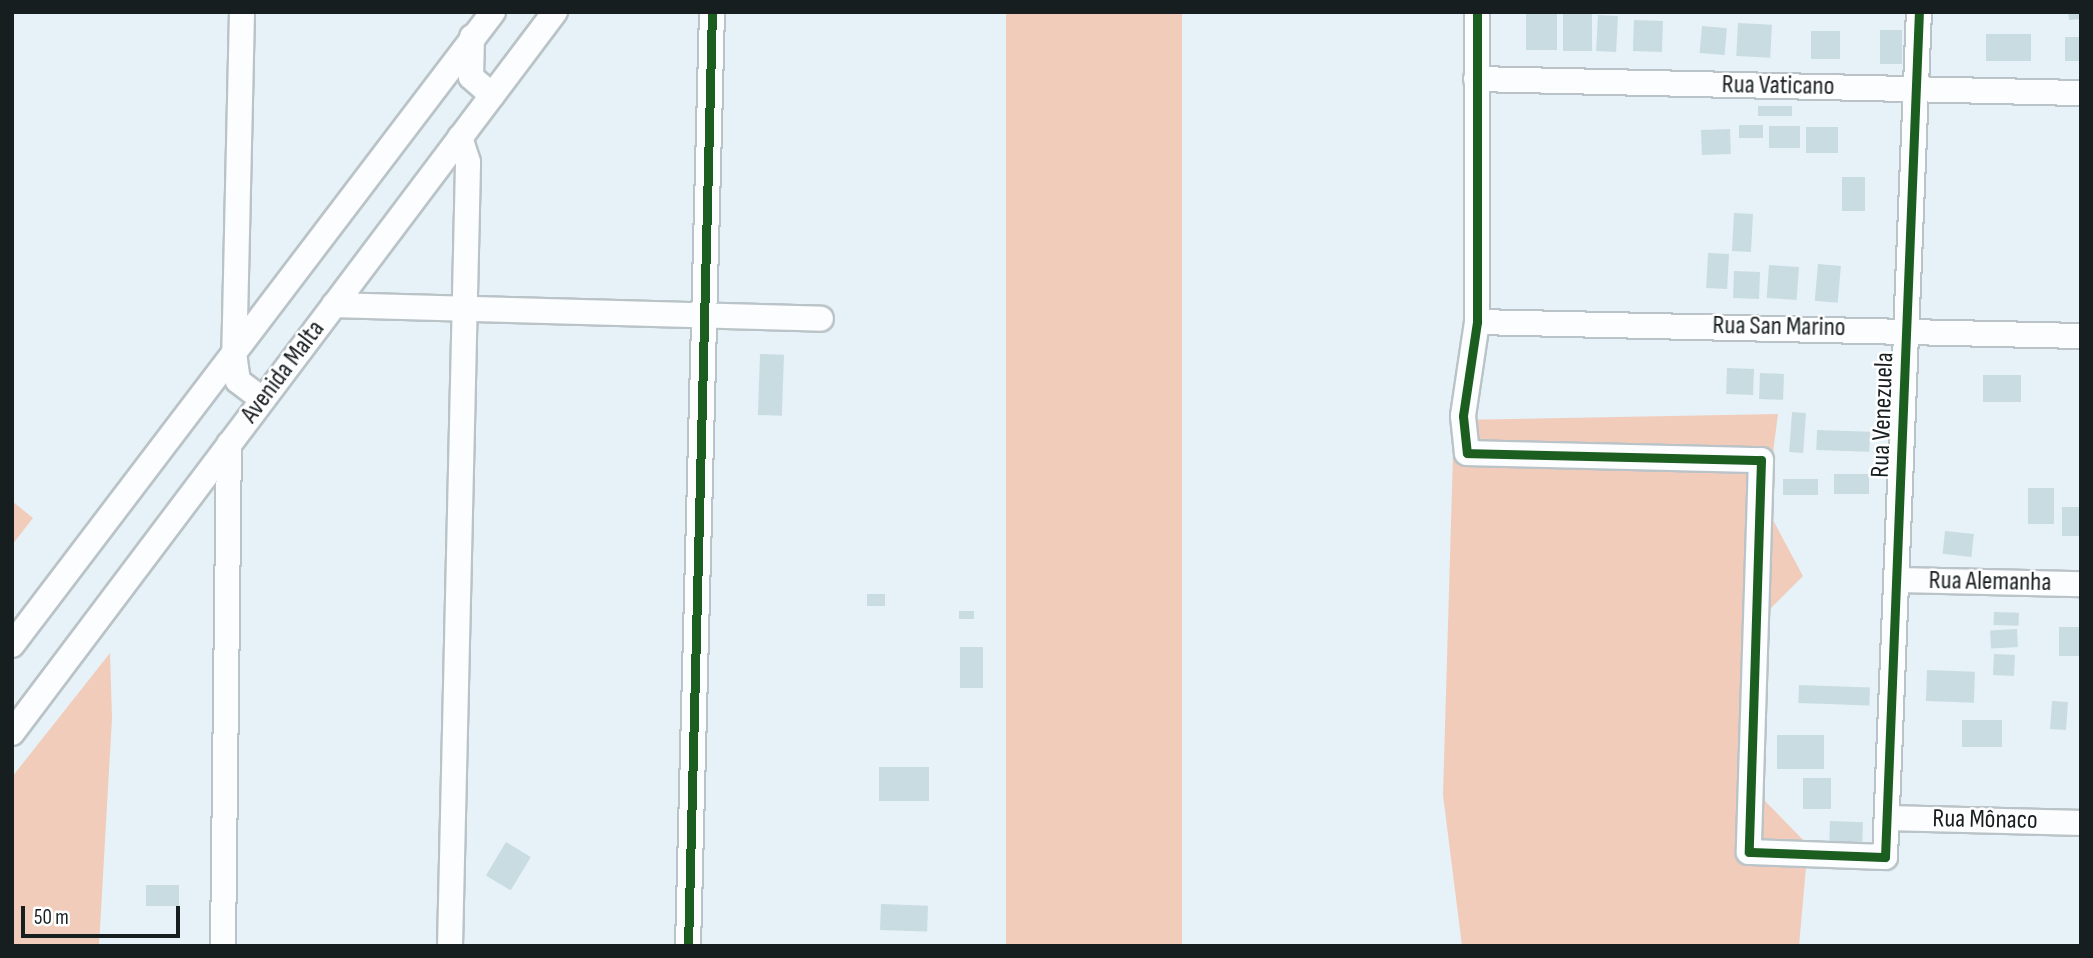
<!DOCTYPE html>
<meta charset="utf-8">
<style>
body{margin:0}
#map{position:relative;width:2093px;height:958px;overflow:hidden;background:#e6f2f7;font-family:"Sofia Sans Condensed",sans-serif}
div>[style]{position:absolute}
[style*='--x']{left:calc(var(--x)*1px);top:calc(var(--y)*1px);width:calc(var(--w)*1px);rotate:calc(var(--a)*1deg)}
.forest>*{inset:0;background:#f2ccbb;transform-origin:0 0}
.building>*{inset:0;background:#c9dce2;transform-origin:0 0}
.roads{filter:drop-shadow(2px 0 #bac3c7) drop-shadow(-2px 0 #bac3c7) drop-shadow(0 2px #bac3c7) drop-shadow(0 -2px #bac3c7)}
.minor>*{height:24px;margin:-12px;padding:0 12px;transform-origin:12px;border-radius:12px;background:#fbfdfe}
.cycleway>*{height:9px;margin:-4.5px;padding:0 4.5px;transform-origin:4.5px;border-radius:4.5px;background:#1b5e20}
span{translate:-50% -50%;white-space:nowrap;text-align:center;line-height:1.15;-webkit-text-stroke:5px #fff;paint-order:stroke}
.street-label{font-size:26px;color:#161e20}
.frame{position:absolute;inset:0;border:14px solid #161e20;pointer-events:none}
.scale{position:absolute;left:21px;top:906px;width:159px;height:32px;box-sizing:border-box;border:4px solid #161e20;border-top:0;padding-left:9px;font-size:21px;line-height:24px;white-space:nowrap;color:#161e20;-webkit-text-stroke:5px #fff;paint-order:stroke}
</style>
<div id="map">
<div class="forest">
<i style="left:1006px;top:12px;width:176px;height:934px"></i>
<i style="clip-path:polygon(1778px 414px,1766px 507px,1803px 576px,1764px 615px,1765px 801px,1808px 845px,1799px 946px,1462px 946px,1443px 795px,1454px 420px)"></i>
<i style="clip-path:polygon(12px 501px,33px 518px,12px 545px)"></i>
<i style="clip-path:polygon(110px 653px,112px 718px,99px 946px,12px 946px,12px 777px)"></i>
</div>
<div class="building">
<i style="left:1526px;top:12px;width:31px;height:38px"></i>
<i style="left:1563px;top:12px;width:29px;height:39px"></i>
<i style="clip-path:polygon(2068px 12px,2081px 12px,2081px 19px,2069px 20px)"></i>
<i style="left:1598px;top:15px;width:20px;height:36px;rotate:3deg"></i>
<i style="left:1634px;top:20px;width:29px;height:31px;rotate:2deg"></i>
<i style="left:1738px;top:23px;width:34px;height:33px;rotate:3deg"></i>
<i style="left:1702px;top:26px;width:25px;height:27px;rotate:5deg"></i>
<i style="left:1880px;top:30px;width:22px;height:34px"></i>
<i style="left:1811px;top:31px;width:29px;height:28px"></i>
<i style="left:2031px;top:34px;width:27px;height:45px;rotate:90deg"></i>
<i style="left:2065px;top:37px;width:16px;height:24px"></i>
<i style="left:1758px;top:106px;width:34px;height:10px"></i>
<i style="left:1763px;top:125px;width:13px;height:24px;rotate:90deg"></i>
<i style="left:1769px;top:126px;width:31px;height:22px"></i>
<i style="left:1806px;top:127px;width:32px;height:26px"></i>
<i style="left:1730px;top:129px;width:25px;height:29px;rotate:88deg"></i>
<i style="left:1842px;top:177px;width:23px;height:34px"></i>
<i style="left:1734px;top:213px;width:19px;height:38px;rotate:3deg"></i>
<i style="left:1708px;top:253px;width:21px;height:35px;rotate:3deg"></i>
<i style="left:1818px;top:264px;width:23px;height:37px;rotate:5deg"></i>
<i style="left:1769px;top:265px;width:30px;height:33px;rotate:4deg"></i>
<i style="left:1734px;top:271px;width:26px;height:27px;rotate:2deg"></i>
<i style="left:760px;top:354px;width:24px;height:61px;rotate:2deg"></i>
<i style="left:1727px;top:368px;width:27px;height:26px;rotate:2deg"></i>
<i style="left:1760px;top:373px;width:24px;height:26px;rotate:2deg"></i>
<i style="left:1983px;top:375px;width:38px;height:27px"></i>
<i style="left:1792px;top:412px;width:14px;height:40px;rotate:4deg"></i>
<i style="left:1817px;top:430px;width:53px;height:20px;rotate:2deg"></i>
<i style="left:1869px;top:474px;width:20px;height:35px;rotate:90deg"></i>
<i style="left:1783px;top:479px;width:35px;height:16px"></i>
<i style="left:2028px;top:488px;width:26px;height:36px"></i>
<i style="left:2081px;top:507px;width:29px;height:19px;rotate:90deg"></i>
<i style="left:1945px;top:531px;width:29px;height:23px;rotate:6deg"></i>
<i style="left:867px;top:594px;width:18px;height:12px"></i>
<i style="left:974px;top:611px;width:8px;height:15px;rotate:90deg"></i>
<i style="left:1994px;top:612px;width:25px;height:13px;rotate:2deg"></i>
<i style="left:2059px;top:627px;width:22px;height:29px"></i>
<i style="left:2017px;top:629px;width:18px;height:27px;rotate:87deg"></i>
<i style="left:960px;top:647px;width:23px;height:41px"></i>
<i style="left:1994px;top:654px;width:21px;height:21px;rotate:3deg"></i>
<i style="left:1927px;top:670px;width:48px;height:31px;rotate:2deg"></i>
<i style="left:1799px;top:685px;width:71px;height:18px;rotate:2deg"></i>
<i style="left:2052px;top:701px;width:16px;height:28px;rotate:4deg"></i>
<i style="left:1962px;top:720px;width:40px;height:27px"></i>
<i style="left:1777px;top:735px;width:47px;height:34px"></i>
<i style="left:929px;top:767px;width:34px;height:50px;rotate:90deg"></i>
<i style="left:1803px;top:778px;width:28px;height:31px"></i>
<i style="left:1830px;top:821px;width:33px;height:23px;rotate:2deg"></i>
<i style="left:506px;top:842px;width:29px;height:39px;rotate:31deg"></i>
<i style="left:146px;top:885px;width:33px;height:21px"></i>
<i style="left:881px;top:904px;width:47px;height:26px;rotate:2deg"></i>
</div>
<div class="roads">
<div class="minor">
<i style="--x:242;--y:12;--w:341;--a:91.3"></i>
<i style="--x:234;--y:353;--w:28;--a:82"></i>
<i style="--x:238;--y:381;--w:31;--a:37"></i>
<i style="--x:1477;--y:12;--w:310;--a:90"></i>
<i style="--x:1477;--y:322;--w:95;--a:98.5"></i>
<i style="--x:1463;--y:416;--w:37;--a:84"></i>
<i style="--x:1467;--y:453;--w:294;--a:1.4"></i>
<i style="--x:1761;--y:460;--w:392;--a:91.8"></i>
<i style="--x:1749;--y:852;--w:136;--a:2.1"></i>
<i style="--x:1885;--y:857;--w:846;--a:-87.7"></i>
<i style="--x:472;--y:37;--w:40;--a:91.4"></i>
<i style="--x:471;--y:77;--w:28;--a:41"></i>
<i style="--x:1476;--y:79;--w:605;--a:1.33"></i>
<i style="--x:334;--y:305;--w:487;--a:1.6"></i>
<i style="--x:1477;--y:322;--w:604;--a:1.33"></i>
<i style="--x:1900;--y:580;--w:181;--a:1.3"></i>
<i style="--x:12;--y:645;--w:795;--a:-52.77"></i>
<i style="--x:12;--y:733;--w:903;--a:-53.02"></i>
<i style="--x:1889;--y:818;--w:192;--a:1.5"></i>
<i style="--x:223;--y:946;--w:502;--a:-89.32"></i>
<i style="--x:450;--y:946;--w:784;--a:-88.68"></i>
<i style="--x:468;--y:162;--w:26;--a:-108"></i>
<i style="--x:688;--y:946;--w:934;--a:-88.53"></i>
</div>
</div>
<div class="cycleway">
<i style="--x:1477;--y:12;--w:310;--a:90"></i>
<i style="--x:1477;--y:322;--w:95;--a:98.5"></i>
<i style="--x:1463;--y:416;--w:37;--a:84"></i>
<i style="--x:1467;--y:453;--w:294;--a:1.4"></i>
<i style="--x:1761;--y:460;--w:392;--a:91.8"></i>
<i style="--x:1749;--y:852;--w:136;--a:2.1"></i>
<i style="--x:1885;--y:857;--w:846;--a:-87.7"></i>
<i style="--x:688;--y:946;--w:934;--a:-88.53"></i>
</div>
<div class="street-label">
<span style="left:1778px;top:86px;rotate:1deg">Rua Vaticano</span>
<span style="left:1779px;top:327px;rotate:1deg">Rua San Marino</span>
<span style="left:283px;top:372px;rotate:-53deg">Avenida Malta</span>
<span style="left:1883px;top:415px;rotate:-88deg">Rua Venezuela</span>
<span style="left:1990px;top:582px;rotate:1deg">Rua Alemanha</span>
<span style="left:1985px;top:820px;rotate:1deg">Rua Mônaco</span>
</div>
<div class="frame"></div>
<div class="scale">50 m</div>
</div>
